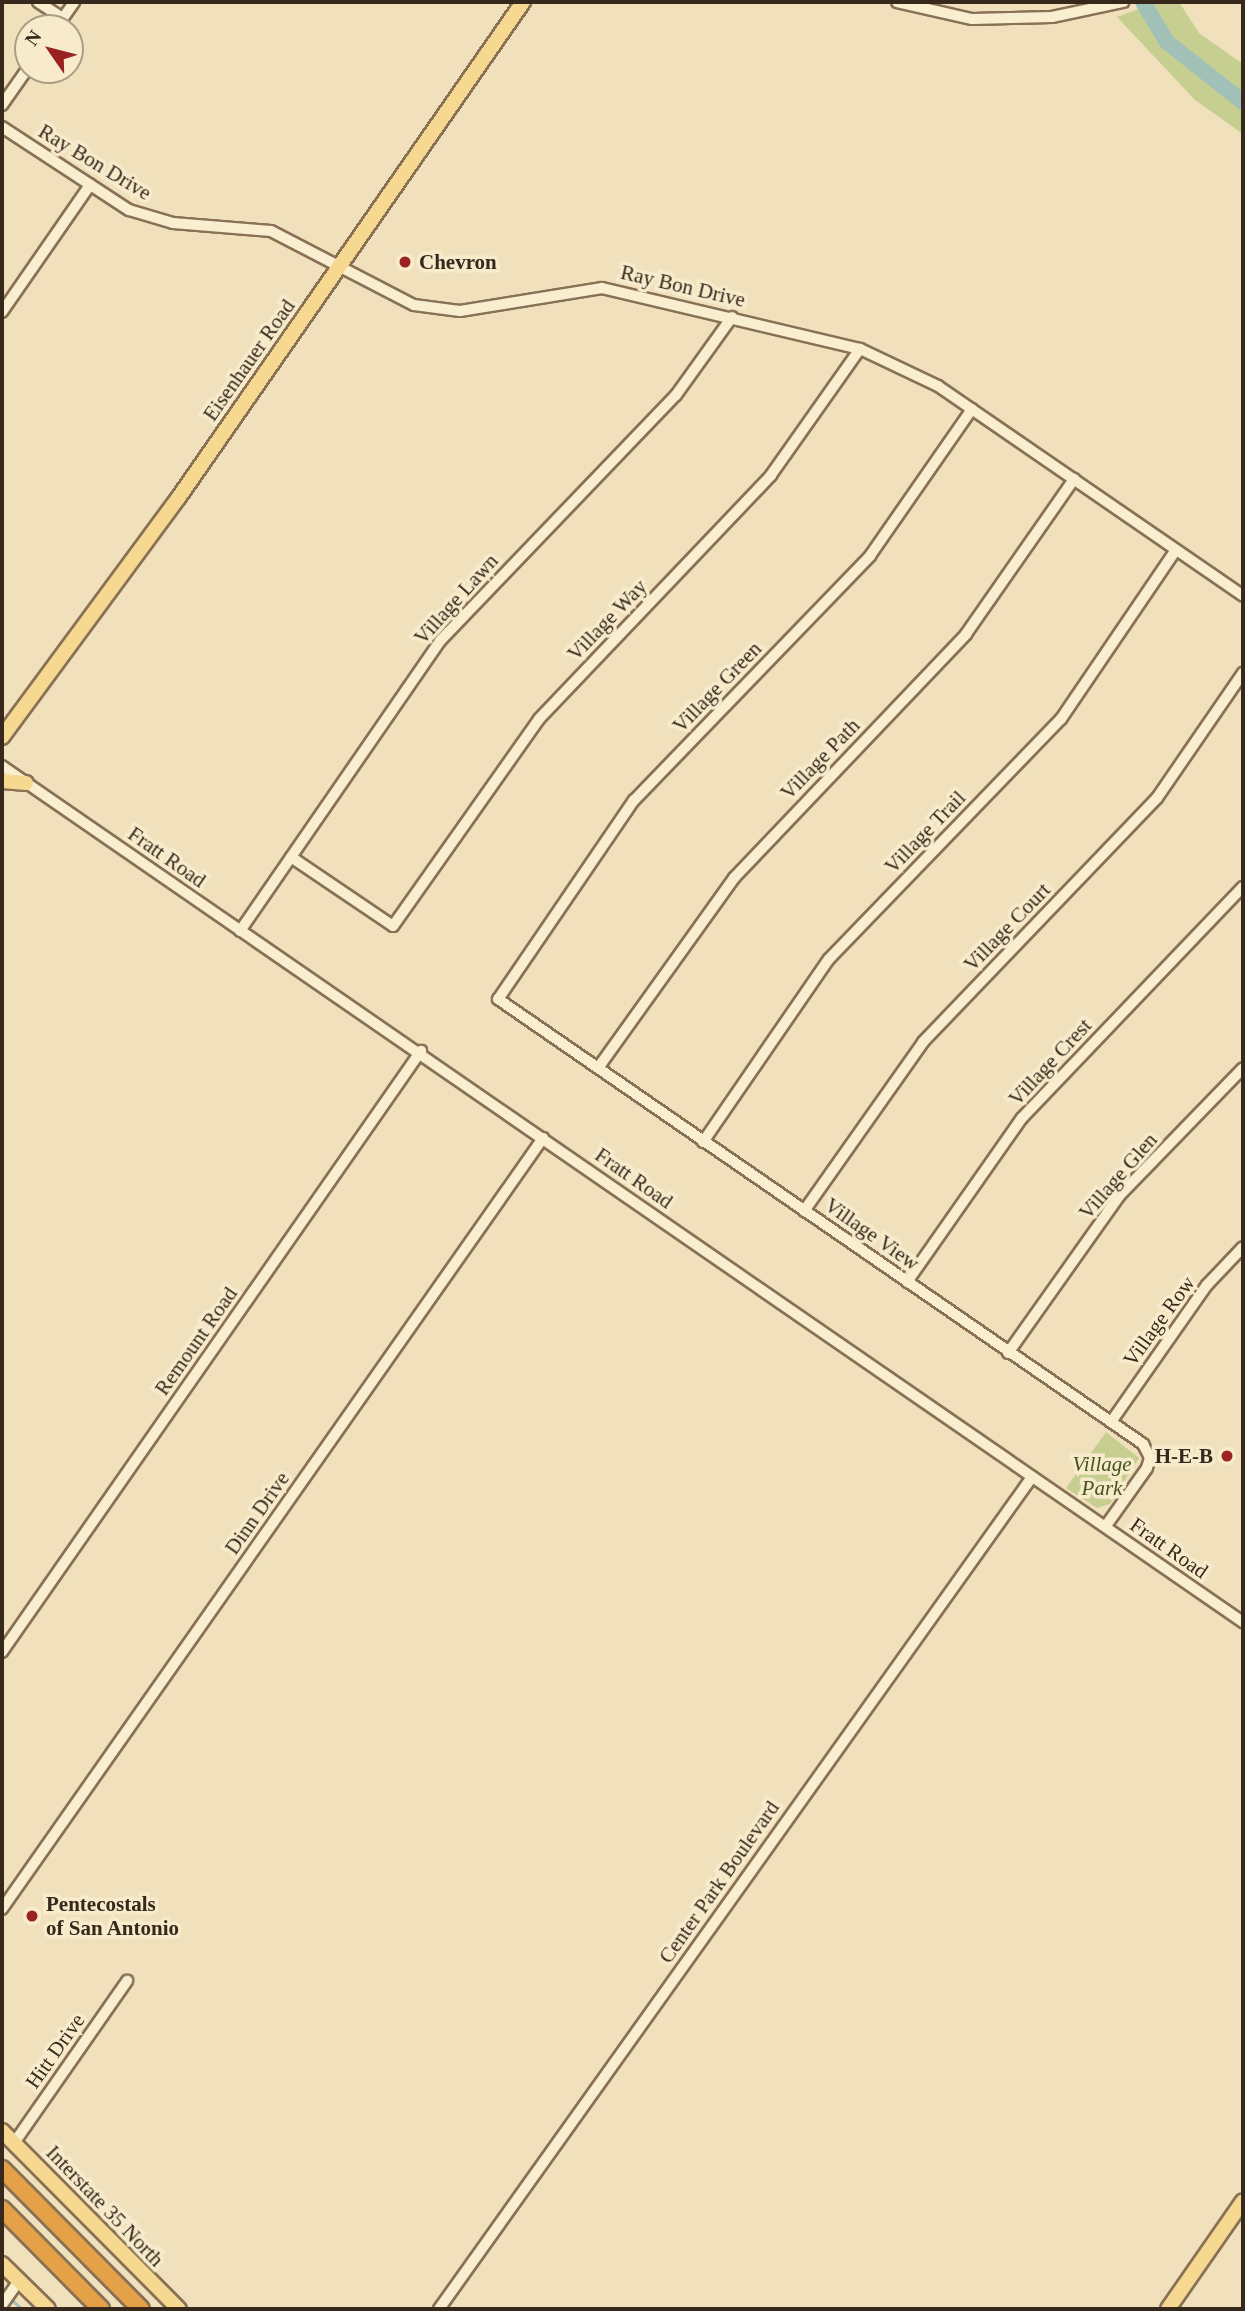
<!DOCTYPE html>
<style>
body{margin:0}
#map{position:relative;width:1245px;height:2311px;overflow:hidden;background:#f0e1bc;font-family:Georgia,serif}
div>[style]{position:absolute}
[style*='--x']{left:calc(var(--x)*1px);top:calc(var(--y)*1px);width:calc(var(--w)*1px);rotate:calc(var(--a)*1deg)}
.green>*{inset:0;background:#c6ce90}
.stream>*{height:2.5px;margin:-1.25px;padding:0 1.25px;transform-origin:1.25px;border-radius:1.25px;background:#a1c1b8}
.river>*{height:16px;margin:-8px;padding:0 8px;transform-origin:8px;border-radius:8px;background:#a1c1b8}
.roads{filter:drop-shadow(2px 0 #887155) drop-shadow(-2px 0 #887155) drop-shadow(0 2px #887155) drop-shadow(0 -2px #887155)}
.minor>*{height:10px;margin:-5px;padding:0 5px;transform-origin:5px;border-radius:5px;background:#faeed0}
.major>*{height:14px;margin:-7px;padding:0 7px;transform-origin:7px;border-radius:7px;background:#f6d891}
.highway>*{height:16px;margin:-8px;padding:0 8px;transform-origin:8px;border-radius:8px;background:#e5a147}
.dots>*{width:19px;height:19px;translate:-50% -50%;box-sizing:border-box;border:4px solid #f7ebcc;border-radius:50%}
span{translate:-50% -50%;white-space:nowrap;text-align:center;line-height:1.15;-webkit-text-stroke:7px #f7ebcc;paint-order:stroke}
.street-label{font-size:21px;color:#36281b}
.poi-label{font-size:21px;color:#36281b;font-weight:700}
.left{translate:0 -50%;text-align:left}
.right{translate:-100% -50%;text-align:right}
.park-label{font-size:21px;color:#465420;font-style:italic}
.frame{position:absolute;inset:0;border:4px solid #36281b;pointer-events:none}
.north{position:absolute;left:14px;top:14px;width:70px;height:70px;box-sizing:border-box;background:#f7ebcc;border:2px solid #aa9d85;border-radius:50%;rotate:305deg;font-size:19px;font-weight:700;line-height:28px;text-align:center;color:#36281b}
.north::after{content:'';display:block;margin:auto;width:24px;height:32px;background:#9a2322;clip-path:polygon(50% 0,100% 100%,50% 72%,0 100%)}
</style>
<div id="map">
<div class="green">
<i style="clip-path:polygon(1157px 2px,1179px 2px,1199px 33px,1243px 64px,1243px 134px,1195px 100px,1117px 17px)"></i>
<i style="clip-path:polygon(1106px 1432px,1139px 1458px,1110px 1504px,1097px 1508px,1066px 1488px)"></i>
</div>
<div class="stream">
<i style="--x:11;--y:2299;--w:15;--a:42"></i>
</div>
<div class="river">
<i style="--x:1143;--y:2;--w:47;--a:59"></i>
<i style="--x:1167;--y:42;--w:97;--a:38.3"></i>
</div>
<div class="roads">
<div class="minor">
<i style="--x:38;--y:2;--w:30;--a:33"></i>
<i style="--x:897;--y:2;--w:77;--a:12.8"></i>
<i style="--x:972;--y:19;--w:80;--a:-1.4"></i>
<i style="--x:1052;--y:17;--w:73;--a:-11.9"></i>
<i style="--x:56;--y:28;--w:32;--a:-55"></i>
<i style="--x:2;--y:105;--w:45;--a:-54.9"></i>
<i style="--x:2;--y:127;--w:152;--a:33.2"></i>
<i style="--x:129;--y:210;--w:46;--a:16.5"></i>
<i style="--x:173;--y:223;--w:98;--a:4.7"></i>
<i style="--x:271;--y:231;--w:161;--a:27.4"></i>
<i style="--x:414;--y:305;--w:46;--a:7.4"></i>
<i style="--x:460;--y:311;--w:144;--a:-9.2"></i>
<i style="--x:602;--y:288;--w:265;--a:13.3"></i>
<i style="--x:860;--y:349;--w:86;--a:25.4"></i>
<i style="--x:938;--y:386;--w:370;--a:34.5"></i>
<i style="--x:2;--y:312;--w:155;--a:-55.3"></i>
<i style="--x:972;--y:409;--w:179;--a:124.8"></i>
<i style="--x:870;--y:556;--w:339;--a:134"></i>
<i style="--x:634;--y:800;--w:241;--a:124.3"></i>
<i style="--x:498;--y:999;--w:784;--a:34.6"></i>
<i style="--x:1143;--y:1444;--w:16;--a:63"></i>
<i style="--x:1150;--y:1458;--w:10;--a:107"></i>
<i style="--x:1147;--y:1468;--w:72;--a:125.4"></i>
<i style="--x:2;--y:766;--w:1508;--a:34.6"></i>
<i style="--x:291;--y:857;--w:123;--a:34.1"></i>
<i style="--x:393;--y:926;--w:253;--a:-54.8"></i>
<i style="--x:539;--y:719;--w:337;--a:-46.4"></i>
<i style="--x:771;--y:475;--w:154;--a:-54.8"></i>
<i style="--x:240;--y:931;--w:352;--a:-55.4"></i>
<i style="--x:440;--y:641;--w:341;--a:-46.2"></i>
<i style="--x:676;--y:395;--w:96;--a:-54.3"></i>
<i style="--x:598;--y:1068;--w:234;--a:-54.4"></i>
<i style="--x:734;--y:878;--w:337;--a:-46.4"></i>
<i style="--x:966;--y:634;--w:189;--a:-55.1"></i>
<i style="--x:703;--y:1142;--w:222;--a:-55.5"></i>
<i style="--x:829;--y:959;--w:334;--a:-46"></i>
<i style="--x:1061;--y:719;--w:204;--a:-55.8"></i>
<i style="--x:804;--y:1211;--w:207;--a:-54.8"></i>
<i style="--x:923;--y:1042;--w:338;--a:-46.2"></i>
<i style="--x:1157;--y:798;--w:152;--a:-55.5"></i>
<i style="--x:907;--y:1282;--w:200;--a:-55"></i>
<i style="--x:1022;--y:1118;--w:320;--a:-46.3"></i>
<i style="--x:1008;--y:1353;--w:192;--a:-54.7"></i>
<i style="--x:1119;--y:1196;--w:178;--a:-45.9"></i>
<i style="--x:1111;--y:1422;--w:167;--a:-55"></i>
<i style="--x:1207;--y:1285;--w:52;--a:-46.5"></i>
<i style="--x:2;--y:1652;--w:733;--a:-55.12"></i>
<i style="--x:2;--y:1909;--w:942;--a:-54.94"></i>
<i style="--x:14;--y:2143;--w:198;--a:-55.1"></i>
<i style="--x:2;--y:2305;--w:29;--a:-55"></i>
<i style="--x:439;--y:2309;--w:1022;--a:-54.52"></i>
</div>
<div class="major">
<i style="--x:2;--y:737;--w:298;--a:-53.6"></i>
<i style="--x:179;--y:497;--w:603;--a:-55.2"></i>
<i style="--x:2;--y:781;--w:24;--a:5"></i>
<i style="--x:2;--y:2131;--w:251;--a:45.2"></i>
<i style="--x:2;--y:2264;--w:64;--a:44.4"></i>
<i style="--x:1168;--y:2309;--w:131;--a:-55.2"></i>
</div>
<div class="highway">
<i style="--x:2;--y:2169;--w:197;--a:45.2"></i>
<i style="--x:2;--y:2209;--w:141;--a:45.3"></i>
</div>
</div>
<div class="dots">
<i style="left:405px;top:262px;background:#9a2322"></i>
<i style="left:1227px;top:1456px;background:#9a2322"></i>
<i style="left:32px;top:1916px;background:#9a2322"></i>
</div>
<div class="street-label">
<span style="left:95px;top:162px;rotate:31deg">Ray Bon Drive</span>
<span style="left:683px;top:286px;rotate:13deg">Ray Bon Drive</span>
<span style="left:249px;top:360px;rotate:-55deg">Eisenhauer Road</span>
<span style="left:456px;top:599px;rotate:-48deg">Village Lawn</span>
<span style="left:607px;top:620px;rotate:-46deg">Village Way</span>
<span style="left:717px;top:687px;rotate:-46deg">Village Green</span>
<span style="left:820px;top:759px;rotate:-46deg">Village Path</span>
<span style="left:925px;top:832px;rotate:-46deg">Village Trail</span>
<span style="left:167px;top:857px;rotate:35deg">Fratt Road</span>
<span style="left:1007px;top:927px;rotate:-46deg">Village Court</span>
<span style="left:1050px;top:1062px;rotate:-47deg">Village Crest</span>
<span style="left:1118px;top:1176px;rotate:-49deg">Village Glen</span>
<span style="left:634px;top:1178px;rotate:35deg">Fratt Road</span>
<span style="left:872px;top:1234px;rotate:35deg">Village View</span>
<span style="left:1159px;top:1321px;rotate:-54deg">Village Row</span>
<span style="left:196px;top:1341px;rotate:-55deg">Remount Road</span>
<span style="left:257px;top:1513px;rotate:-55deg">Dinn Drive</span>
<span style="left:1169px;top:1548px;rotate:35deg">Fratt Road</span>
<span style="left:719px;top:1882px;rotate:-55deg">Center Park Boulevard</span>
<span style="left:55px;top:2051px;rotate:-55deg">Hitt Drive</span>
<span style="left:105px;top:2206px;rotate:46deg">Interstate 35 North</span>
</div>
<div class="poi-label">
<span class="left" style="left:419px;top:262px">Chevron</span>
<span class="right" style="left:1213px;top:1456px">H-E-B</span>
<span class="left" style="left:46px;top:1916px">Pentecostals<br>of San Antonio</span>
</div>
<div class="park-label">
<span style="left:1102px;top:1476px">Village<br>Park</span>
</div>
<div class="frame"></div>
<div class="north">N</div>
</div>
